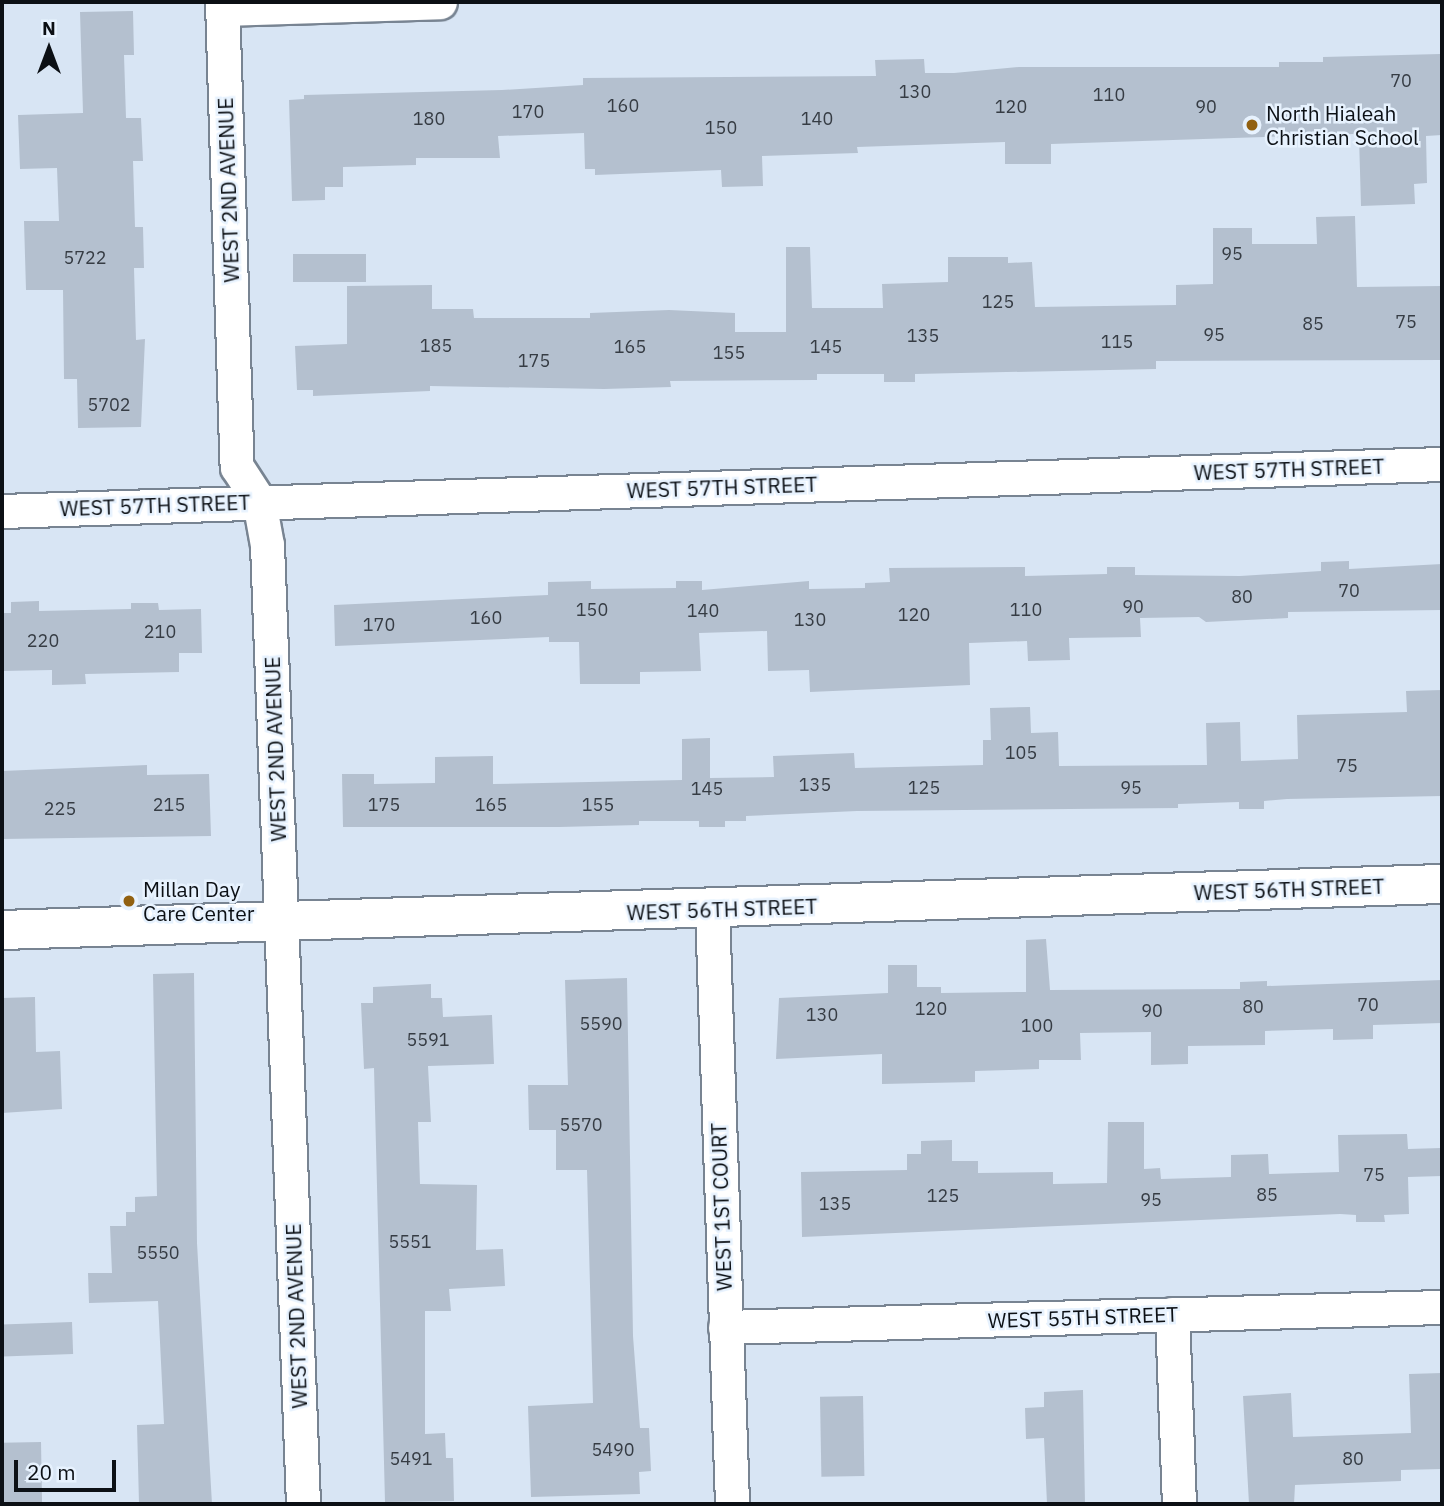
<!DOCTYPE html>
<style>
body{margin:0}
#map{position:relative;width:1444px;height:1506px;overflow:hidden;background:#d8e5f4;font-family:"IBM Plex Sans",sans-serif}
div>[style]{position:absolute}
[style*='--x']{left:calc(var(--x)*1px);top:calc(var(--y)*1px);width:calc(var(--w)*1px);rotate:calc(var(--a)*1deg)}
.building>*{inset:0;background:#b4c0cf;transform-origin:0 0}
.roads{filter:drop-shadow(2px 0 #788492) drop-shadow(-2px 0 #788492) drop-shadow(0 2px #788492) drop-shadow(0 -2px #788492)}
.street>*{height:33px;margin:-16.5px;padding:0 16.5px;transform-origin:16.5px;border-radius:16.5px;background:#fff}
.secondary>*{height:38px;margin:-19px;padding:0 19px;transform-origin:19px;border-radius:19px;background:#fff}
.dots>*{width:19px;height:19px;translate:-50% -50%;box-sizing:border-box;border:4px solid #e7f2fe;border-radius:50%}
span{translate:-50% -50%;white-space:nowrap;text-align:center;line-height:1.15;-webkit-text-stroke:5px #e7f2fe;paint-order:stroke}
.number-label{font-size:18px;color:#363c44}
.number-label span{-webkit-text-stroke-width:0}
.poi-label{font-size:21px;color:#0c1015}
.left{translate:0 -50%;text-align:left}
.street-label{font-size:21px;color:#0c1015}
.frame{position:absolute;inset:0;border:4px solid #0c1015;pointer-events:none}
.north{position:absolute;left:14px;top:14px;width:70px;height:70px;-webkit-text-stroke:5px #e7f2fe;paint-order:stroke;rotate:0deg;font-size:19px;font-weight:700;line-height:28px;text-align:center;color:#0c1015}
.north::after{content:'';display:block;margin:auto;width:24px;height:32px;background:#0c1015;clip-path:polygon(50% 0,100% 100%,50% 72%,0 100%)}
.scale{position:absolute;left:14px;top:1460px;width:102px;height:32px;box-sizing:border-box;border:4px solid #0c1015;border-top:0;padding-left:9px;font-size:21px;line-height:24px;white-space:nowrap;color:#0c1015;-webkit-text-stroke:5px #e7f2fe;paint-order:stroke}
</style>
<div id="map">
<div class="building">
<i style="clip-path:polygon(133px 11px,134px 55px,124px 55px,126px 118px,141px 118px,143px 161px,133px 161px,135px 227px,143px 227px,144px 268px,134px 268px,136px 340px,145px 339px,141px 427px,78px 428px,77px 379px,64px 379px,63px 290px,26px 290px,24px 221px,59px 221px,57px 168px,20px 169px,18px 115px,83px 113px,80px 12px)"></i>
<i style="clip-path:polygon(1440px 54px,1442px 135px,1426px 136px,1427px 183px,1414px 184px,1415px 204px,1361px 206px,1359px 137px,1353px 134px,1051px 144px,1051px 164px,1005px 164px,1005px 142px,857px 147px,858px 153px,762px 156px,763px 186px,722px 187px,721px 170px,595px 175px,595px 169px,585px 169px,584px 133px,498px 136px,500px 158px,416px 158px,416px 165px,343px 167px,343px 187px,325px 187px,325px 200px,292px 201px,289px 100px,304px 99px,304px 95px,502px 90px,583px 85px,583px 78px,876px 76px,875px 60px,924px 59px,925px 73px,954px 73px,1019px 67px,1279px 67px,1279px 62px,1323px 62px,1323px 57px)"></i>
<i style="clip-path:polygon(1355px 216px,1357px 287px,1442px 286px,1442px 360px,1156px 361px,1156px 369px,915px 374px,915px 382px,884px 382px,884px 374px,817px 374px,817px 380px,670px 381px,671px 387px,604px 389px,430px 386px,430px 391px,313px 396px,313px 390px,297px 390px,295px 346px,347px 344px,347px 286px,432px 285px,432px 309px,473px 309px,474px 318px,590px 318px,590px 313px,669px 310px,735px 313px,735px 332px,786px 332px,786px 247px,810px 247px,812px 308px,883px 308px,882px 284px,948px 282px,948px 257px,1008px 257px,1008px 263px,1032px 262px,1035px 307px,1176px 305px,1176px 285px,1213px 284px,1213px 228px,1252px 228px,1252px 244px,1317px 244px,1316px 217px)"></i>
<i style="left:366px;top:254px;width:28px;height:73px;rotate:90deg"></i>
<i style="clip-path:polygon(1349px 561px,1349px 569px,1442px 564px,1442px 610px,1288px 612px,1288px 618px,1206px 622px,1199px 617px,1140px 618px,1141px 637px,1069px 638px,1070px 660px,1028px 661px,1027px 641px,969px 643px,970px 685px,810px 692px,809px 670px,768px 671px,767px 631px,699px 633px,701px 671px,640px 672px,640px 684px,580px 684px,579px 642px,549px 642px,549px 637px,335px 646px,334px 605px,548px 595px,548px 582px,591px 581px,591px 589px,676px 588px,676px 581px,702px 581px,702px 590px,809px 581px,809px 589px,865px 588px,865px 583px,890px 582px,889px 568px,1025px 567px,1025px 576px,1107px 574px,1107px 567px,1135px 567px,1135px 575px,1240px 576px,1321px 571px,1321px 562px)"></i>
<i style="clip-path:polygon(39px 601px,39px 611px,131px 609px,131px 603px,158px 603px,159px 610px,201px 609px,202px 653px,179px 653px,179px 672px,85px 674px,86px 684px,52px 685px,52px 670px,2px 671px,2px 613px,11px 613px,11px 602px)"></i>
<i style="clip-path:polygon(1442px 690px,1442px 796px,1287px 799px,1264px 801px,1264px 809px,1239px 809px,1239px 802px,1178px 804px,1178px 808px,857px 811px,746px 816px,746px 821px,725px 821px,725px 827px,699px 827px,699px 821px,639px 821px,639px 825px,559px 827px,343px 827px,342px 774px,374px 774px,374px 784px,435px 783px,435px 757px,493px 756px,493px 784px,682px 780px,682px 739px,710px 738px,710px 778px,774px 777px,773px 756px,854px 753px,855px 768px,983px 765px,983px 740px,991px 740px,990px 708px,1030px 707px,1031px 733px,1058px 732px,1059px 766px,1207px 765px,1206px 723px,1240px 722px,1241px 761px,1298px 759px,1297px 715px,1407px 712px,1406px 691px)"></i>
<i style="clip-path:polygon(147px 765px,147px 775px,209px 774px,211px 836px,2px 839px,2px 771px)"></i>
<i style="clip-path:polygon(1046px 939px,1050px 990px,1240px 989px,1240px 982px,1267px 981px,1267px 986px,1442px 980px,1442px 1023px,1373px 1025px,1373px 1039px,1333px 1040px,1333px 1029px,1265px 1031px,1265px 1045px,1188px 1046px,1188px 1064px,1151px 1065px,1151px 1032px,1080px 1033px,1081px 1060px,1039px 1060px,1039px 1069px,975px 1071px,975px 1082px,882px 1084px,882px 1054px,776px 1059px,779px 998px,888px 993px,888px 965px,917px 965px,917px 987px,941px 987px,941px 993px,1026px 992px,1026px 940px)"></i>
<i style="clip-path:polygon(194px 973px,197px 1243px,212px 1504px,139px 1504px,137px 1425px,164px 1424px,158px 1301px,89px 1303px,88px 1273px,112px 1273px,110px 1226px,126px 1226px,126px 1212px,135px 1212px,135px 1197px,157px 1196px,153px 974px)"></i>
<i style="clip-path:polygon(627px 978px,633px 1336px,640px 1428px,649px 1428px,651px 1471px,639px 1472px,640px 1494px,531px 1497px,528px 1406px,593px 1403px,587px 1170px,556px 1170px,556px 1130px,529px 1130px,528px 1085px,568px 1085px,565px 980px)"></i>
<i style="clip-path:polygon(431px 984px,431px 998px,442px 998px,443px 1017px,492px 1015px,494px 1064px,428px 1066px,431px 1122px,418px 1122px,420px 1184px,477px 1185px,476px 1250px,503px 1249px,505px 1286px,449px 1289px,451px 1311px,425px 1311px,425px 1434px,445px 1433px,446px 1458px,453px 1458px,454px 1501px,385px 1502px,374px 1068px,364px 1069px,361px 1003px,373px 1003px,373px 987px)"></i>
<i style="clip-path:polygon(35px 997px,36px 1052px,60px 1051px,62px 1109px,2px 1113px,2px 998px)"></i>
<i style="clip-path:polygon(1108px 1122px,1144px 1122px,1144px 1169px,1160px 1168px,1161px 1179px,1231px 1177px,1231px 1155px,1268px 1154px,1269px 1174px,1339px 1172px,1338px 1135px,1407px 1134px,1408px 1149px,1441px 1148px,1442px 1176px,1408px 1177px,1409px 1214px,1384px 1215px,1385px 1222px,1356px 1222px,1356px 1215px,1340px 1214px,802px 1237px,801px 1172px,907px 1170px,907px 1154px,921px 1154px,921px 1141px,952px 1140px,952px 1161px,978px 1161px,978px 1173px,1053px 1172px,1053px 1184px,1107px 1183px)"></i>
<i style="left:72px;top:1322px;width:32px;height:70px;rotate:88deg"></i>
<i style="clip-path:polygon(1442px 1373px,1442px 1469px,1401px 1470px,1401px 1481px,1295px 1485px,1294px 1504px,1249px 1504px,1243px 1396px,1291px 1393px,1293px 1437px,1411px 1433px,1409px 1374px)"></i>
<i style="clip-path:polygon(1083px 1390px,1085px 1504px,1047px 1504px,1044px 1438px,1026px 1439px,1025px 1408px,1044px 1407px,1044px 1392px)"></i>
<i style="left:863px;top:1396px;width:80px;height:43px;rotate:89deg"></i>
<i style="left:41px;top:1442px;width:62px;height:39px;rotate:89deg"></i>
</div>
<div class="roads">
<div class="street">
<i style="--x:222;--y:2;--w:465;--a:88.2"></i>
<i style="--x:237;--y:467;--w:40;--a:57.1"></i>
<i style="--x:259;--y:501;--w:45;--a:79.7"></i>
<i style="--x:267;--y:545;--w:960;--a:87.85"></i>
<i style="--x:223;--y:9;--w:217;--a:-1.8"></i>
<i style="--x:2;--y:511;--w:1441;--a:-1.87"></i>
<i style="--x:712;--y:910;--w:594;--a:88.07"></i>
<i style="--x:1172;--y:1314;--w:190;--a:87.9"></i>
<i style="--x:725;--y:1327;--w:717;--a:-1.6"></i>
</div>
<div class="secondary">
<i style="--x:2;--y:930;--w:1441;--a:-1.83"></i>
</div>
</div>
<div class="dots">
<i style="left:1252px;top:125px;background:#926111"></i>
<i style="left:129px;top:901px;background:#926111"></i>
</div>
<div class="number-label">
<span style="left:1401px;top:81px">70</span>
<span style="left:915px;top:92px">130</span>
<span style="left:1109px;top:95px">110</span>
<span style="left:623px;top:106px">160</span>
<span style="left:1011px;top:107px">120</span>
<span style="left:1206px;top:107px">90</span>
<span style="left:528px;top:112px">170</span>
<span style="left:429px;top:119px">180</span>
<span style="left:817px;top:119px">140</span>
<span style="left:721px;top:128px">150</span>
<span style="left:1232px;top:254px">95</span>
<span style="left:85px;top:258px">5722</span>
<span style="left:998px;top:302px">125</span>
<span style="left:1406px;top:322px">75</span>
<span style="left:1313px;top:324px">85</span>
<span style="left:1214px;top:335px">95</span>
<span style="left:923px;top:336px">135</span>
<span style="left:1117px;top:342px">115</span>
<span style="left:436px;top:346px">185</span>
<span style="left:630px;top:347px">165</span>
<span style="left:826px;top:347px">145</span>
<span style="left:729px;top:353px">155</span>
<span style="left:534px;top:361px">175</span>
<span style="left:109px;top:405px">5702</span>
<span style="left:1349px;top:591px">70</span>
<span style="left:1242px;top:597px">80</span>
<span style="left:1133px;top:607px">90</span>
<span style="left:592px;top:610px">150</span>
<span style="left:1026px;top:610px">110</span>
<span style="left:703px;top:611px">140</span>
<span style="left:914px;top:615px">120</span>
<span style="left:486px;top:618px">160</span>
<span style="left:810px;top:620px">130</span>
<span style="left:379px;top:625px">170</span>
<span style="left:160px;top:632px">210</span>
<span style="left:43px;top:641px">220</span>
<span style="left:1021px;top:753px">105</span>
<span style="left:1347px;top:766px">75</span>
<span style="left:815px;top:785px">135</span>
<span style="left:924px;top:788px">125</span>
<span style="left:1131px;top:788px">95</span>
<span style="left:707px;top:789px">145</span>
<span style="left:169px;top:805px">215</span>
<span style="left:384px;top:805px">175</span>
<span style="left:491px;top:805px">165</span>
<span style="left:598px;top:805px">155</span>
<span style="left:60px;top:809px">225</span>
<span style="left:1368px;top:1005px">70</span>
<span style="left:1253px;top:1007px">80</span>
<span style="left:931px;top:1009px">120</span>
<span style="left:1152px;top:1011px">90</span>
<span style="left:822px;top:1015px">130</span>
<span style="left:601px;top:1024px">5590</span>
<span style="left:1037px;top:1026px">100</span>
<span style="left:428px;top:1040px">5591</span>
<span style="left:581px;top:1125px">5570</span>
<span style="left:1374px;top:1175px">75</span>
<span style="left:1267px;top:1195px">85</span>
<span style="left:943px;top:1196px">125</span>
<span style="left:1151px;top:1200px">95</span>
<span style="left:835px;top:1204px">135</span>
<span style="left:410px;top:1242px">5551</span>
<span style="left:158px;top:1253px">5550</span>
<span style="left:613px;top:1450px">5490</span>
<span style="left:411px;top:1459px">5491</span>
<span style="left:1353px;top:1459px">80</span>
</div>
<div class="poi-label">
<span class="left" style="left:1266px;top:125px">North Hialeah<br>Christian School</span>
<span class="left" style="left:143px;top:901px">Millan Day<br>Care Center</span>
</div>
<div class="street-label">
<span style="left:228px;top:190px;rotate:-92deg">WEST 2ND AVENUE</span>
<span style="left:1289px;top:469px;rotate:-2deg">WEST 57TH STREET</span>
<span style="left:722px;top:487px;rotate:-2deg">WEST 57TH STREET</span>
<span style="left:155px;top:505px;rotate:-2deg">WEST 57TH STREET</span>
<span style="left:275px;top:749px;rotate:-92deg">WEST 2ND AVENUE</span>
<span style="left:1289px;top:889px;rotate:-2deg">WEST 56TH STREET</span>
<span style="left:722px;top:909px;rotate:-2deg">WEST 56TH STREET</span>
<span style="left:721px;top:1207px;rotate:-92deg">WEST 1ST COURT</span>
<span style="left:296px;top:1316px;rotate:-92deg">WEST 2ND AVENUE</span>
<span style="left:1083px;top:1317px;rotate:-2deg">WEST 55TH STREET</span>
</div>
<div class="frame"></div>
<div class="north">N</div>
<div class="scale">20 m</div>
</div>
